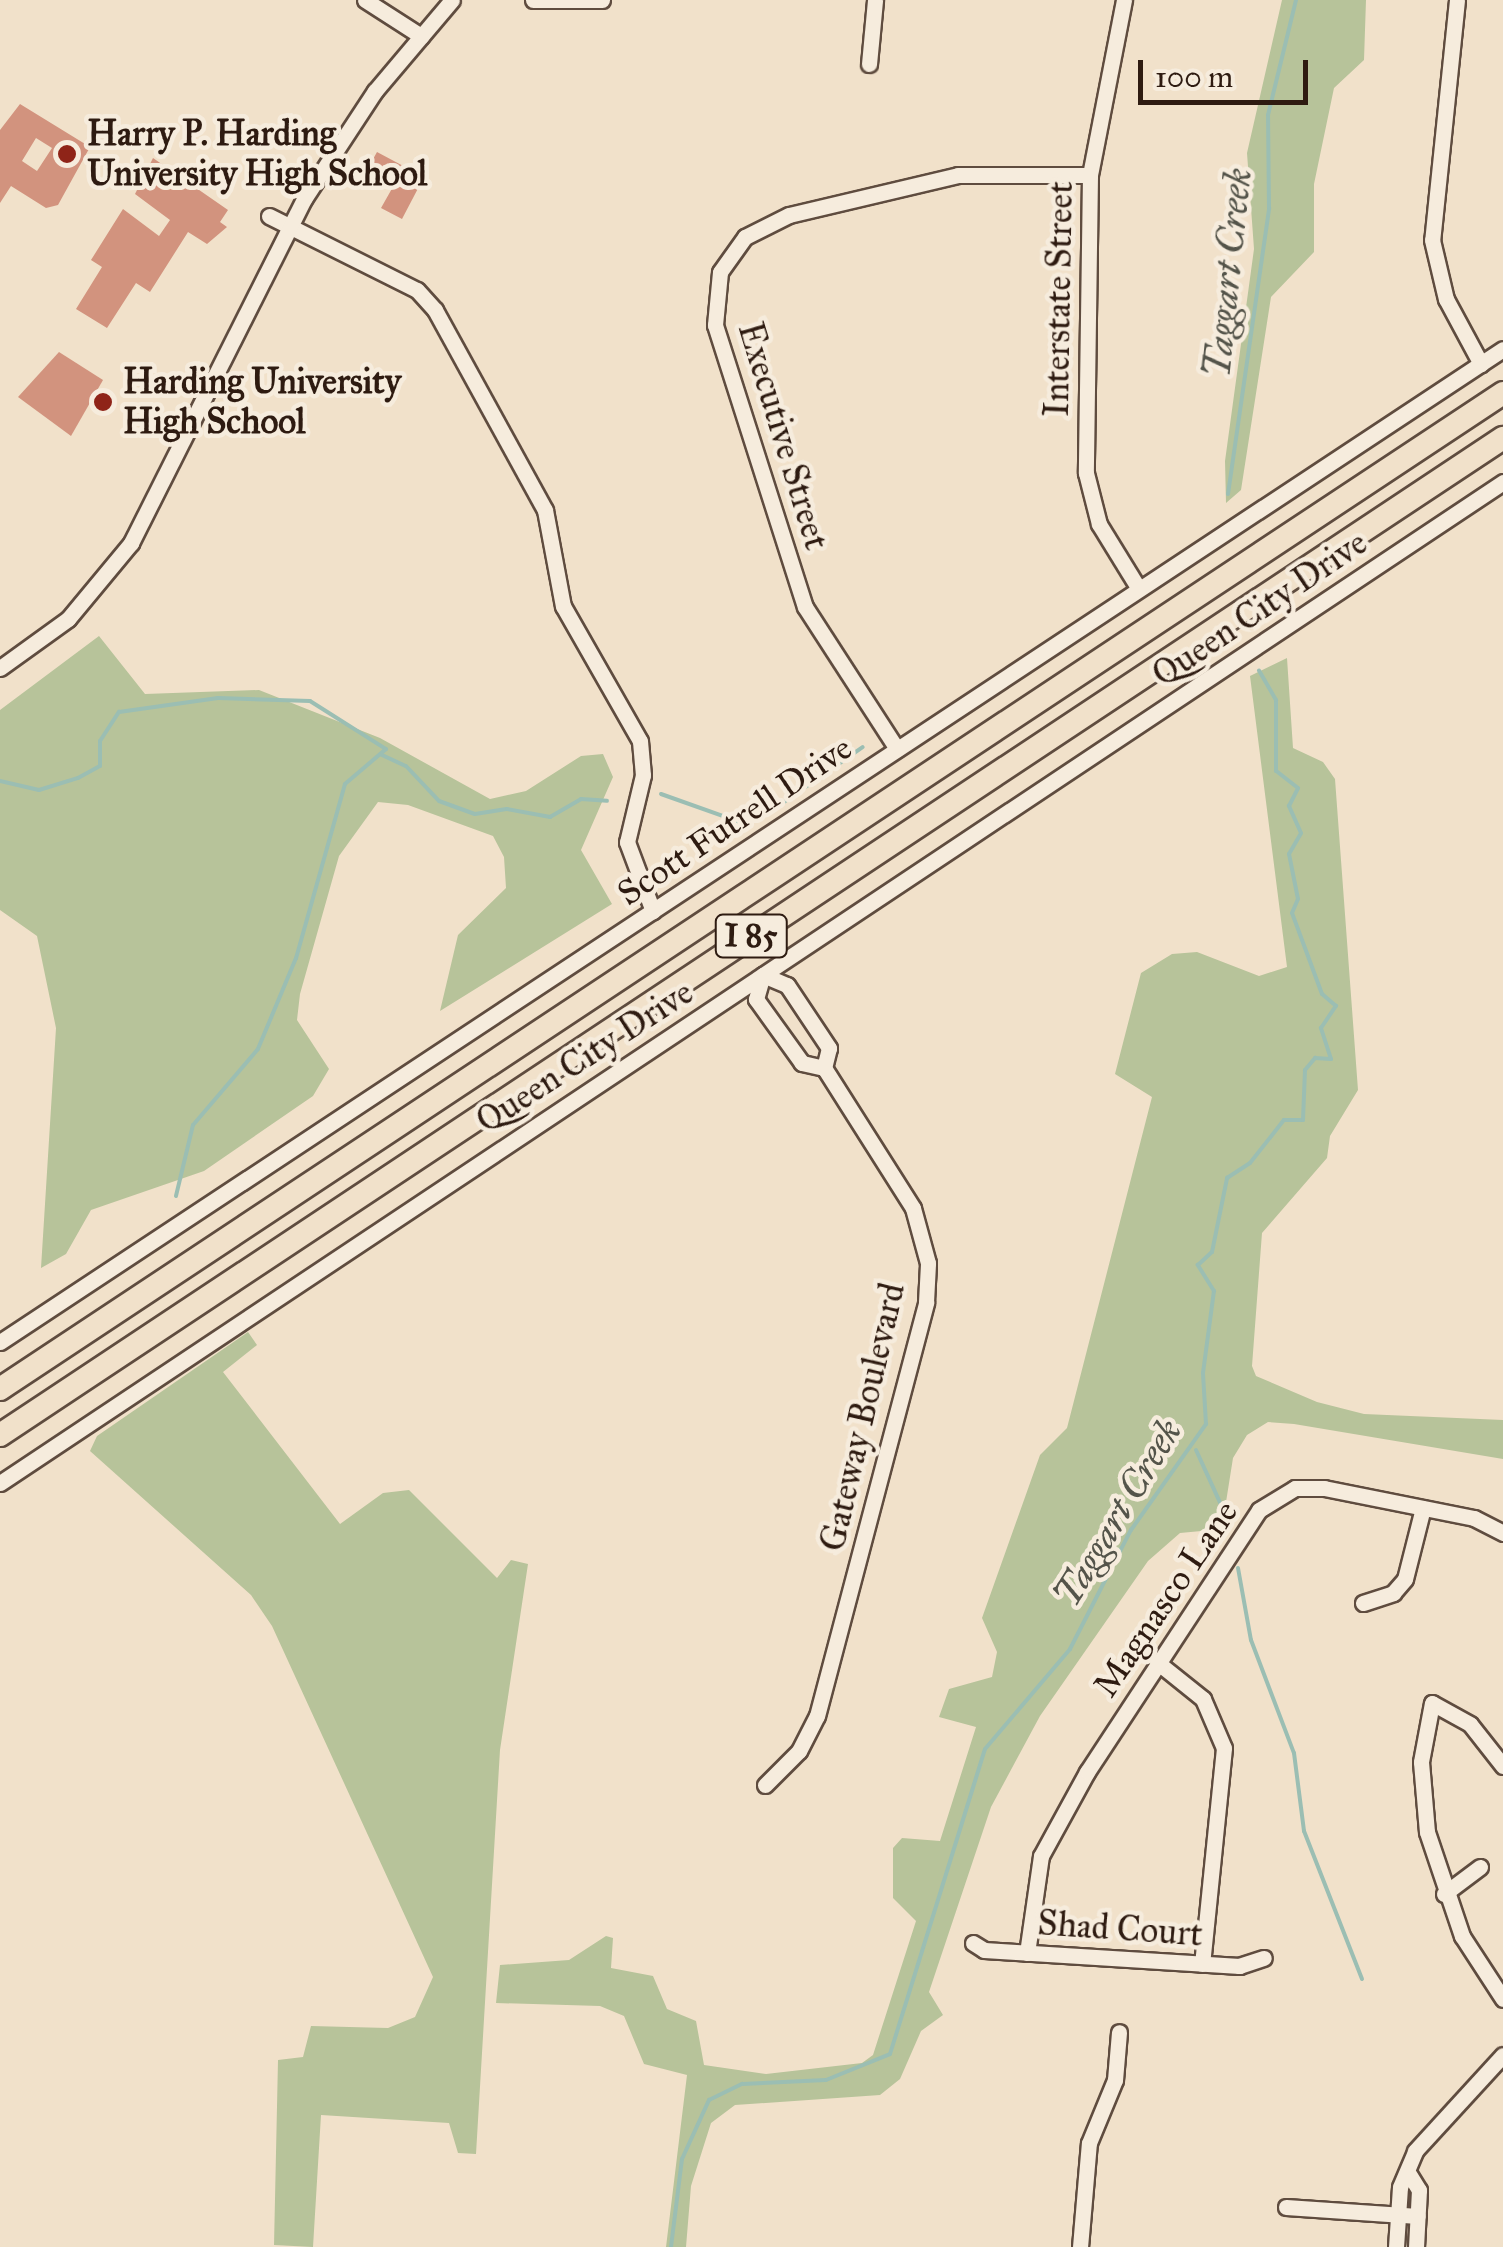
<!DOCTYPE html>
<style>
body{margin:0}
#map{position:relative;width:1503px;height:2247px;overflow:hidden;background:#f1e1ca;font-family:"IM FELL Great Primer",serif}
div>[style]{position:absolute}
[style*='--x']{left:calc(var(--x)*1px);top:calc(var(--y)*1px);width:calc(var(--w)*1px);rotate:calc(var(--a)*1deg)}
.green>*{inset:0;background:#b7c39a}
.stream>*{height:4px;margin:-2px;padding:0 2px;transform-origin:2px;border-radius:2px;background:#9bbeb3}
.building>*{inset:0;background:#d2937e}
.roads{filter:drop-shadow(2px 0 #5f4c3f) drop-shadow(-2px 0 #5f4c3f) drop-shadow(0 2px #5f4c3f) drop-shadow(0 -2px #5f4c3f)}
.minor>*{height:15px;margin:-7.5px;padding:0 7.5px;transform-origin:7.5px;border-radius:7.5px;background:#f6ecdd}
.highway>*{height:22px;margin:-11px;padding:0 11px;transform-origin:11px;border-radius:11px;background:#f1e1ca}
.dots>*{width:28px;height:28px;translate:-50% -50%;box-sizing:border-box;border:5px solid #f6ecdd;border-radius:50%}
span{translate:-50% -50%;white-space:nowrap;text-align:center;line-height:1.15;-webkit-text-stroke:9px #f6ecdd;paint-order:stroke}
.shield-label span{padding:2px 8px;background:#f6ecdd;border:2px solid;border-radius:8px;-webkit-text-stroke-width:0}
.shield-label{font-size:32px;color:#2e1b11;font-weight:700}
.poi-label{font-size:35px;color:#2e1b11;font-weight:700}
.left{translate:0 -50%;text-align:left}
.street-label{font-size:35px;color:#2e1b11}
.water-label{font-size:38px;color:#54544a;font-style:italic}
.scale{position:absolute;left:1138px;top:60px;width:170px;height:45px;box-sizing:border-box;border:5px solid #2e1b11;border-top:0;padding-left:12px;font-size:30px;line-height:35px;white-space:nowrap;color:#2e1b11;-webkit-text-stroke:8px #f6ecdd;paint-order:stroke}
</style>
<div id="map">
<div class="green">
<i style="clip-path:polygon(1282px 0,1366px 0,1364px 60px,1334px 88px,1314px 184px,1314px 252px,1271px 297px,1241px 490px,1226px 503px,1225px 461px,1254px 249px,1247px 153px)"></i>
<i style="clip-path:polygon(99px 636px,145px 694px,259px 690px,380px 738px,490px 799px,526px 791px,581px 756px,603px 754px,613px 777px,581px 850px,612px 904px,440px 1011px,458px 935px,506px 888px,504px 857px,493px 836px,408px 805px,378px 802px,339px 856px,300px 994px,297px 1020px,329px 1069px,313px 1096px,204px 1171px,91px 1210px,66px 1254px,41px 1268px,56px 1028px,37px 936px,0 910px,0 710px)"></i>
<i style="clip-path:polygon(1287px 658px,1293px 748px,1323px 762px,1335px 779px,1358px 1090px,1330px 1136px,1327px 1158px,1262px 1233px,1252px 1366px,1256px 1376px,1317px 1402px,1364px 1414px,1503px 1420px,1503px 1459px,1294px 1424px,1268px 1422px,1247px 1435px,1233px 1458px,1223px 1521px,1212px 1530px,1180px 1533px,1148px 1561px,1040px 1716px,991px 1807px,929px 1992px,943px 2015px,921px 2031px,900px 2079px,880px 2095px,735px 2105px,711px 2123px,691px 2186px,686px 2247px,666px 2247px,687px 2075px,644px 2064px,624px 2016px,600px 2006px,496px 2003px,500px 1965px,569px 1960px,606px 1936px,613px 1938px,611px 1968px,653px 1976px,667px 2009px,696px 2021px,704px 2065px,766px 2074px,862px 2063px,873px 2055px,916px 1921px,893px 1898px,893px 1848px,902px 1838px,940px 1841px,976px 1727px,939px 1717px,949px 1689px,992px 1677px,997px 1652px,982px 1618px,1040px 1455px,1067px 1428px,1152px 1097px,1115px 1074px,1141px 973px,1172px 954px,1197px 952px,1259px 976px,1287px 967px,1250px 676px)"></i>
<i style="clip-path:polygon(248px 1332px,257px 1345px,223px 1372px,340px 1524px,383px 1493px,409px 1490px,497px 1578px,511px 1560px,528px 1564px,500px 1750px,476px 2154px,458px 2153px,449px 2123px,321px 2115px,313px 2247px,274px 2245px,278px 2060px,303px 2057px,311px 2026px,388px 2028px,415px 2017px,433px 1977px,272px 1626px,251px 1595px,90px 1451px,97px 1436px)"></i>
</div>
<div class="stream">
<i style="--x:1228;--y:494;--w:289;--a:-81.8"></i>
<i style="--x:1269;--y:208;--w:93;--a:-90.6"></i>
<i style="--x:1268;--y:115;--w:118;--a:-76.3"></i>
<i style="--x:382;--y:755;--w:26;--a:25"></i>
<i style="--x:406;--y:766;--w:48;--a:46.7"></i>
<i style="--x:439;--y:801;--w:38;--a:20"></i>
<i style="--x:475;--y:814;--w:32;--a:-9"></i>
<i style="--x:507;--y:809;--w:44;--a:10.5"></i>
<i style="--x:550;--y:817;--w:36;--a:-30"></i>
<i style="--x:581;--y:799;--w:26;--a:4"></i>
<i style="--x:0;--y:781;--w:40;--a:13"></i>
<i style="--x:39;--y:790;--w:41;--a:-17.1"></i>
<i style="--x:78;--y:778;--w:25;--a:-29"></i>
<i style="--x:100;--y:766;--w:25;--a:-90"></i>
<i style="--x:100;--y:741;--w:35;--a:-57"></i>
<i style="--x:119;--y:712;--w:100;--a:-8"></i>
<i style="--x:218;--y:698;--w:92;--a:1.9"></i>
<i style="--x:310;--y:701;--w:90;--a:32.3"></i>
<i style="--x:386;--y:749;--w:54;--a:139.5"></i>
<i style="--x:345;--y:784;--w:181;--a:105.7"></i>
<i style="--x:296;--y:958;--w:99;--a:112.7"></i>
<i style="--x:258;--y:1049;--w:100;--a:130.5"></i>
<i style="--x:193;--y:1125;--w:73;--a:103.5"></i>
<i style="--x:661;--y:794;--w:84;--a:19.5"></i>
<i style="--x:740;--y:822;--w:23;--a:-18"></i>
<i style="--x:778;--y:806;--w:103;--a:-34.8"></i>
<i style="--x:1196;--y:1450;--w:79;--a:65.4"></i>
<i style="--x:1238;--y:1568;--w:73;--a:79.8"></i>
<i style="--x:1251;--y:1640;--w:121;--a:69.2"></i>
<i style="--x:1294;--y:1753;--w:79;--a:82.7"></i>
<i style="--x:1304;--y:1831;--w:159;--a:68.6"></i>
<i style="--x:671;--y:2247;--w:89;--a:-82.9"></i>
<i style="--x:682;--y:2159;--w:65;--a:-65.4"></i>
<i style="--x:709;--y:2100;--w:37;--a:-26"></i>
<i style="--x:742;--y:2084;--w:84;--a:-2.7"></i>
<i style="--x:826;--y:2080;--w:69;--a:-22.1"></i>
<i style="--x:890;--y:2054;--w:319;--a:-72.7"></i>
<i style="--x:985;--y:1749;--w:131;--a:-49.6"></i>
<i style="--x:1070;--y:1649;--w:134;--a:-62.9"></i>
<i style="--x:1131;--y:1530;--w:130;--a:-54.7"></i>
<i style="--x:1206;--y:1424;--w:51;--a:-93.4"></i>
<i style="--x:1203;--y:1373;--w:83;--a:-82.4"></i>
<i style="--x:1214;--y:1291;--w:31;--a:-122"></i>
<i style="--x:1198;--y:1265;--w:19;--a:-43"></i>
<i style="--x:1212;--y:1252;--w:76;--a:-78.5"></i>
<i style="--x:1227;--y:1178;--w:27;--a:-33"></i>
<i style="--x:1250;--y:1163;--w:55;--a:-51.7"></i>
<i style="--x:1284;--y:1120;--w:19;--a:0"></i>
<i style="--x:1303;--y:1120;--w:50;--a:-87.7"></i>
<i style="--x:1305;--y:1070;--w:16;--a:-50"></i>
<i style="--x:1315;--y:1058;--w:16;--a:4"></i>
<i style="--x:1331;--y:1059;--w:33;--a:-108"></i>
<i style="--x:1321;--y:1028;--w:27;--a:-56"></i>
<i style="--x:1336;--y:1006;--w:18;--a:-139"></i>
<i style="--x:1322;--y:994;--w:86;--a:-110.3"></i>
<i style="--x:1292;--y:913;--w:15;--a:-67"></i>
<i style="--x:1298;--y:899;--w:46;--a:-101.3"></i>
<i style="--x:1289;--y:854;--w:24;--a:-60"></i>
<i style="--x:1301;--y:833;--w:30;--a:-114"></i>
<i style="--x:1289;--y:806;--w:20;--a:-63"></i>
<i style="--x:1298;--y:788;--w:28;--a:-142"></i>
<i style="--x:1276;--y:771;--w:71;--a:-90"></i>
<i style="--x:1276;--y:700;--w:34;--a:-120"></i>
</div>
<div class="building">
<i style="clip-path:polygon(evenodd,20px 104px,90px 147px,58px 205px,46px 208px,11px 186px,0 203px,0 130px,20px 104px,36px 138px,52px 148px,37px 171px,22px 161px,36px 138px)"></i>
<i style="clip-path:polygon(377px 152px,424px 177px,402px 219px,381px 208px,394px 185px,367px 170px)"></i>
<i style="clip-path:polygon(153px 158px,228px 210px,220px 222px,227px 227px,207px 244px,188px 232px,150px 292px,136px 283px,107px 328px,76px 309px,102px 267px,91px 260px,123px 209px,159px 236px,170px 220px,135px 194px)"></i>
<i style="clip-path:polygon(59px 352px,103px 380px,71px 436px,18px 397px)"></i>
</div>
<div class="roads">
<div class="minor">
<i style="--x:365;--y:0;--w:67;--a:32.7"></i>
<i style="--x:533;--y:0;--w:69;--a:0"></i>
<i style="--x:1124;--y:0;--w:178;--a:101"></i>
<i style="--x:1090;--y:175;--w:298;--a:90.8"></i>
<i style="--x:1086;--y:473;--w:53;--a:75.7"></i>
<i style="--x:1099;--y:524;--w:76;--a:58.4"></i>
<i style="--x:1457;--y:0;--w:241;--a:95.9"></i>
<i style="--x:1432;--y:240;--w:61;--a:76.7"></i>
<i style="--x:1446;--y:299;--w:74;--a:61.7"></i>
<i style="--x:869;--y:64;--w:64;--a:-84.6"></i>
<i style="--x:269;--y:216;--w:165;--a:26.6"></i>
<i style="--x:417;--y:290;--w:27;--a:48"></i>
<i style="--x:435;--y:310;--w:228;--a:61.2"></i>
<i style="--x:545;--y:510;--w:98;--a:79.4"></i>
<i style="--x:563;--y:606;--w:155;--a:60.3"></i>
<i style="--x:640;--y:741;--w:34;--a:85"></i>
<i style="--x:643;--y:775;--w:69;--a:103.4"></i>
<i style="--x:627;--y:842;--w:74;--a:69.4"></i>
<i style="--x:0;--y:668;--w:84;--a:-35.8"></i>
<i style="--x:68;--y:619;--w:99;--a:-50.3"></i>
<i style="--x:131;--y:543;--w:385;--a:-63.3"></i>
<i style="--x:304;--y:199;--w:129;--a:-56.7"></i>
<i style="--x:375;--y:91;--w:119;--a:-49.8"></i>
<i style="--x:897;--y:749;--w:169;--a:-122.9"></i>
<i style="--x:805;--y:607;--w:296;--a:-107.7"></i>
<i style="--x:715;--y:325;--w:53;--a:-84.6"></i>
<i style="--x:720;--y:272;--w:43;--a:-54.5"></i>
<i style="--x:745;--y:237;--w:49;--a:-26.6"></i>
<i style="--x:789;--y:215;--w:174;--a:-13.3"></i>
<i style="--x:958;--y:175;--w:132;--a:0"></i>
<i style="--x:0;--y:1342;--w:1801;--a:-33.45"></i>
<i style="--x:0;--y:1483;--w:1806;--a:-33.66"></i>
<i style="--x:1363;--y:1603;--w:32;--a:-18"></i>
<i style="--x:1393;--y:1593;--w:18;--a:-49"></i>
<i style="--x:1405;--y:1579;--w:73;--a:-75.8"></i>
<i style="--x:1157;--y:1662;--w:59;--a:38.8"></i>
<i style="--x:1203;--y:1699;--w:53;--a:66.8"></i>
<i style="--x:1224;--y:1748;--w:217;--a:95.8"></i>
<i style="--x:1503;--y:1766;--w:53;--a:-128.2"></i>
<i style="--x:1470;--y:1724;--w:43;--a:-151.1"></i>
<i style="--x:1432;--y:1703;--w:60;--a:100.6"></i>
<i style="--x:1421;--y:1762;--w:70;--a:85.1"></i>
<i style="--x:1427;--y:1832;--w:110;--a:71.4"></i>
<i style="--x:1462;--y:1936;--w:75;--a:56.9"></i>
<i style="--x:765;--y:1785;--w:48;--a:-45"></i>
<i style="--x:799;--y:1751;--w:39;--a:-63"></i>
<i style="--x:817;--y:1716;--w:428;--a:-75.2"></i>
<i style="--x:926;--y:1302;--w:39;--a:-87"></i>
<i style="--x:928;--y:1263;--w:57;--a:-105.3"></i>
<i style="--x:913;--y:1208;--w:166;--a:-122.4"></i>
<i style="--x:824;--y:1068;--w:23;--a:-167"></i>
<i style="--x:802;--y:1063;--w:79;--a:-125.7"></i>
<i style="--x:756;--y:999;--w:25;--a:-74"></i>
<i style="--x:763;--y:975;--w:26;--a:23"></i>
<i style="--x:787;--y:985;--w:76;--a:56.3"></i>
<i style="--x:829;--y:1048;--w:21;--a:104"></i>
<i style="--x:1444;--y:1894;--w:45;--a:-36.9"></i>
<i style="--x:973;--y:1943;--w:13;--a:32"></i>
<i style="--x:984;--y:1950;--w:256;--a:3.6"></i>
<i style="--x:1239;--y:1966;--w:26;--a:-18"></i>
<i style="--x:1027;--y:1953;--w:98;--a:-81.8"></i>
<i style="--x:1041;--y:1856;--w:96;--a:-61.3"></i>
<i style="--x:1087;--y:1772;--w:313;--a:-56.7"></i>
<i style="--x:1259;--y:1510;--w:42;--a:-31.4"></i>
<i style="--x:1295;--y:1488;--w:29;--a:0"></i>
<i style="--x:1324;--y:1488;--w:153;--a:11.3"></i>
<i style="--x:1474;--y:1518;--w:33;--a:27"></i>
<i style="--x:1409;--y:2174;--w:19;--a:58"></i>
<i style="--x:1419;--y:2190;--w:57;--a:93"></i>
<i style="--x:1286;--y:2207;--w:132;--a:3.9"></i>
<i style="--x:1080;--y:2247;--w:104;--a:-85.1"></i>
<i style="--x:1089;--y:2143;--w:68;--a:-67.6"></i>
<i style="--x:1115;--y:2080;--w:48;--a:-85.2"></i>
<i style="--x:1396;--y:2247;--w:60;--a:-86.2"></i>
<i style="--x:1400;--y:2187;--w:39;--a:-67"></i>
<i style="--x:1415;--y:2151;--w:130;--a:-47.5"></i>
</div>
<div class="highway">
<i style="--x:0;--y:1389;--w:1803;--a:-33.53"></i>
<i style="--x:0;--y:1435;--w:1804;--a:-33.56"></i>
</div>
</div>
<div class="dots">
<i style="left:67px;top:154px;background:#8f2418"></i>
<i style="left:103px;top:402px;background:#8f2418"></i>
</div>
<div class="shield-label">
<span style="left:751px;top:936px">I 85</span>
</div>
<div class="poi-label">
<span class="left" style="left:87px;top:154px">Harry P. Harding<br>University High School</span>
<span class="left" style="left:123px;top:402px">Harding University<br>High School</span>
</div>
<div class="street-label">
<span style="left:1059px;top:299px;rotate:-89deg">Interstate Street</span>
<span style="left:783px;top:436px;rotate:73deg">Executive Street</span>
<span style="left:1260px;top:609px;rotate:-34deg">Queen City Drive</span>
<span style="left:735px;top:821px;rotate:-34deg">Scott Futrell Drive</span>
<span style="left:585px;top:1057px;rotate:-33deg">Queen City Drive</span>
<span style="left:863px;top:1417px;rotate:-77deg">Gateway Boulevard</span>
<span style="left:1166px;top:1599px;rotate:-56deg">Magnasco Lane</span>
<span style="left:1120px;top:1929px;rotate:4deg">Shad Court</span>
</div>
<div class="water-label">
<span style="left:1228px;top:273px;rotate:-84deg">Taggart Creek</span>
<span style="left:1118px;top:1513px;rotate:-59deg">Taggart Creek</span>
</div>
<div class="scale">100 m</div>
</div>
